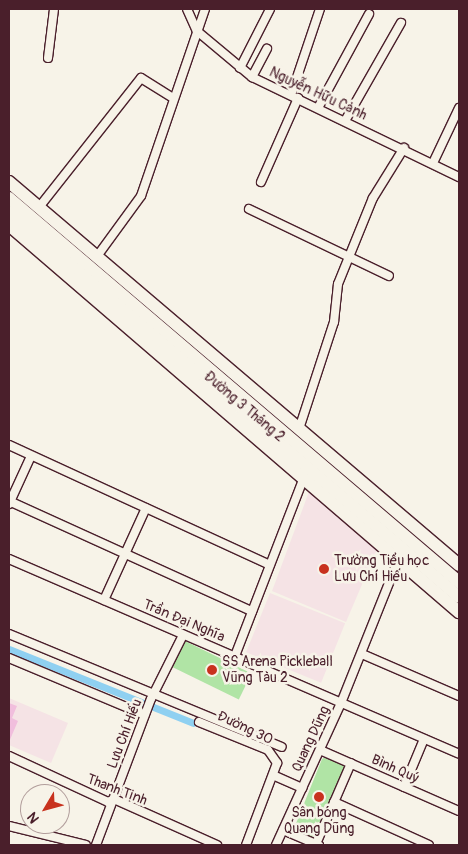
<!DOCTYPE html>
<meta charset="utf-8">
<style>
body{margin:0}
#map{position:relative;width:468px;height:854px;overflow:hidden;background:#f7f3e8;font-family:Pangolin,sans-serif}
div>[style]{position:absolute}
[style*='--x']{left:calc(var(--x)*1px);top:calc(var(--y)*1px);width:calc(var(--w)*1px);rotate:calc(var(--a)*1deg)}
.built>*{inset:0;background:#f5e3e5;transform-origin:0 0}
.green>*{inset:0;background:#b0e4a5;transform-origin:0 0}
.canal>*{height:7px;margin:-3.5px;padding:0 3.5px;transform-origin:3.5px;border-radius:3.5px;background:#8fd0f1}
.building>*{inset:0;background:#f1bedd}
.roads{filter:drop-shadow(1px 0 #4a1f2b) drop-shadow(-1px 0 #4a1f2b) drop-shadow(0 1px #4a1f2b) drop-shadow(0 -1px #4a1f2b)}
.minor>*{height:8px;margin:-4px;padding:0 4px;transform-origin:4px;border-radius:4px;background:#f7f3e8}
.primary>*{height:12px;margin:-6px;padding:0 6px;transform-origin:6px;border-radius:6px;background:#f7f3e8}
.dots>*{width:14px;height:14px;translate:-50% -50%;box-sizing:border-box;border:2px solid #f7f3e8;border-radius:50%}
span{translate:-50% -50%;white-space:nowrap;text-align:center;line-height:1.15;-webkit-text-stroke:5px #f7f3e8;paint-order:stroke}
.street-label{font-size:14px;color:#4a1f2b}
.poi-label{font-size:14px;color:#4a1f2b}
.left{translate:0 -50%;text-align:left}
.frame{position:absolute;inset:0;border:10px solid #4a1f2b;pointer-events:none}
.north{position:absolute;left:20px;top:784px;width:50px;height:50px;box-sizing:border-box;background:#f7f3e8;border:1px solid #b29e9c;border-radius:50%;rotate:233deg;font-size:14px;font-weight:700;line-height:20px;text-align:center;color:#4a1f2b}
.north::after{content:'';display:block;margin:auto;width:18px;height:22px;background:#c8321e;clip-path:polygon(50% 0,100% 100%,50% 72%,0 100%)}
</style>
<div id="map">
<div class="built">
<i style="clip-path:polygon(310px 489px,378px 547px,346px 622px,272px 591px)"></i>
<i style="left:270px;top:593px;width:81px;height:64px;rotate:22deg"></i>
<i style="clip-path:polygon(9px 698px,68px 723px,51px 763px,9px 745px)"></i>
</div>
<div class="green">
<i style="left:185px;top:641px;width:74px;height:29px;rotate:26deg"></i>
<i style="clip-path:polygon(327px 756px,344px 763px,345px 769px,312px 838px,295px 830px,295px 826px,322px 759px)"></i>
</div>
<div class="canal">
<i style="--x:9;--y:649;--w:198;--a:21.9"></i>
</div>
<div class="building">
<i style="clip-path:polygon(9px 703px,17px 706px,12px 718px,18px 721px,9px 742px)"></i>
</div>
<div class="roads">
<div class="minor">
<i style="--x:187;--y:9;--w:24;--a:66"></i>
<i style="--x:197;--y:31;--w:72;--a:39.9"></i>
<i style="--x:252;--y:77;--w:230;--a:25.8"></i>
<i style="--x:48;--y:58;--w:49;--a:-83"></i>
<i style="--x:240;--y:68;--w:66;--a:-63"></i>
<i style="--x:252;--y:77;--w:32;--a:-62"></i>
<i style="--x:291;--y:95;--w:91;--a:-71.4"></i>
<i style="--x:318;--y:108;--w:107;--a:-61.5"></i>
<i style="--x:345;--y:121;--w:113;--a:-60.3"></i>
<i style="--x:433;--y:163;--w:61;--a:-64.7"></i>
<i style="--x:261;--y:182;--w:92;--a:-66.2"></i>
<i style="--x:40;--y:206;--w:163;--a:-51.7"></i>
<i style="--x:141;--y:78;--w:38;--a:32"></i>
<i style="--x:249;--y:209;--w:155;--a:25.6"></i>
<i style="--x:98;--y:255;--w:73;--a:-53.9"></i>
<i style="--x:141;--y:196;--w:198;--a:-71.1"></i>
<i style="--x:299;--y:429;--w:113;--a:-71.9"></i>
<i style="--x:334;--y:322;--w:38;--a:-84"></i>
<i style="--x:338;--y:284;--w:93;--a:-67.9"></i>
<i style="--x:373;--y:198;--w:59;--a:-58.2"></i>
<i style="--x:9;--y:445;--w:287;--a:24.7"></i>
<i style="--x:9;--y:501;--w:267;--a:24.4"></i>
<i style="--x:9;--y:504;--w:53;--a:-65.4"></i>
<i style="--x:9;--y:559;--w:490;--a:23.4"></i>
<i style="--x:104;--y:600;--w:101;--a:-65.5"></i>
<i style="--x:9;--y:634;--w:295;--a:22.5"></i>
<i style="--x:362;--y:654;--w:106;--a:23.4"></i>
<i style="--x:235;--y:656;--w:192;--a:-68.9"></i>
<i style="--x:9;--y:658;--w:147;--a:22.7"></i>
<i style="--x:199;--y:722;--w:74;--a:22.1"></i>
<i style="--x:268;--y:750;--w:16;--a:55"></i>
<i style="--x:277;--y:763;--w:88;--a:110.7"></i>
<i style="--x:320;--y:750;--w:152;--a:23.7"></i>
<i style="--x:9;--y:756;--w:109;--a:24.9"></i>
<i style="--x:108;--y:802;--w:7;--a:-27"></i>
<i style="--x:114;--y:799;--w:113;--a:24.1"></i>
<i style="--x:275;--y:776;--w:30;--a:24"></i>
<i style="--x:404;--y:787;--w:52;--a:-67.4"></i>
<i style="--x:334;--y:802;--w:104;--a:24.4"></i>
<i style="--x:9;--y:826;--w:79;--a:13.9"></i>
<i style="--x:283;--y:830;--w:39;--a:23"></i>
<i style="--x:316;--y:844;--w:88;--a:-66.6"></i>
<i style="--x:96;--y:845;--w:156;--a:-69.4"></i>
<i style="--x:151;--y:699;--w:72;--a:-63.4"></i>
<i style="--x:276;--y:845;--w:156;--a:-65.4"></i>
<i style="--x:341;--y:703;--w:156;--a:-68.2"></i>
</div>
<div class="primary">
<i style="--x:9;--y:182;--w:591;--a:40.4"></i>
<i style="--x:9;--y:198;--w:592;--a:40.48"></i>
<i style="--x:9;--y:212;--w:592;--a:40.55"></i>
<i style="--x:9;--y:225;--w:594;--a:40.7"></i>
</div>
</div>
<div class="dots">
<i style="left:324px;top:569px;background:#c8321e"></i>
<i style="left:212px;top:670px;background:#c8321e"></i>
<i style="left:319px;top:797px;background:#c8321e"></i>
</div>
<div class="street-label">
<span style="left:318px;top:94px;rotate:25deg">Nguyễn Hữu Cảnh</span>
<span style="left:244px;top:407px;rotate:40deg">Đường 3 Tháng 2</span>
<span style="left:184px;top:621px;rotate:23deg">Trần Đại Nghĩa</span>
<span style="left:245px;top:728px;rotate:25deg">Đường 30</span>
<span style="left:125px;top:734px;rotate:-69deg">Lưu Chí Hiếu</span>
<span style="left:311px;top:739px;rotate:-65deg">Quang Dũng</span>
<span style="left:395px;top:769px;rotate:24deg">Bình Quý</span>
<span style="left:117px;top:790px;rotate:21deg">Thanh Tịnh</span>
</div>
<div class="poi-label">
<span class="left" style="left:334px;top:569px">Trường Tiểu học<br>Lưu Chí Hiếu</span>
<span class="left" style="left:222px;top:670px">SS Arena Pickleball<br>Vũng Tàu 2</span>
<span style="left:319px;top:821px">Sân bóng<br>Quang Dũng</span>
</div>
<div class="frame"></div>
<div class="north">N</div>
</div>
